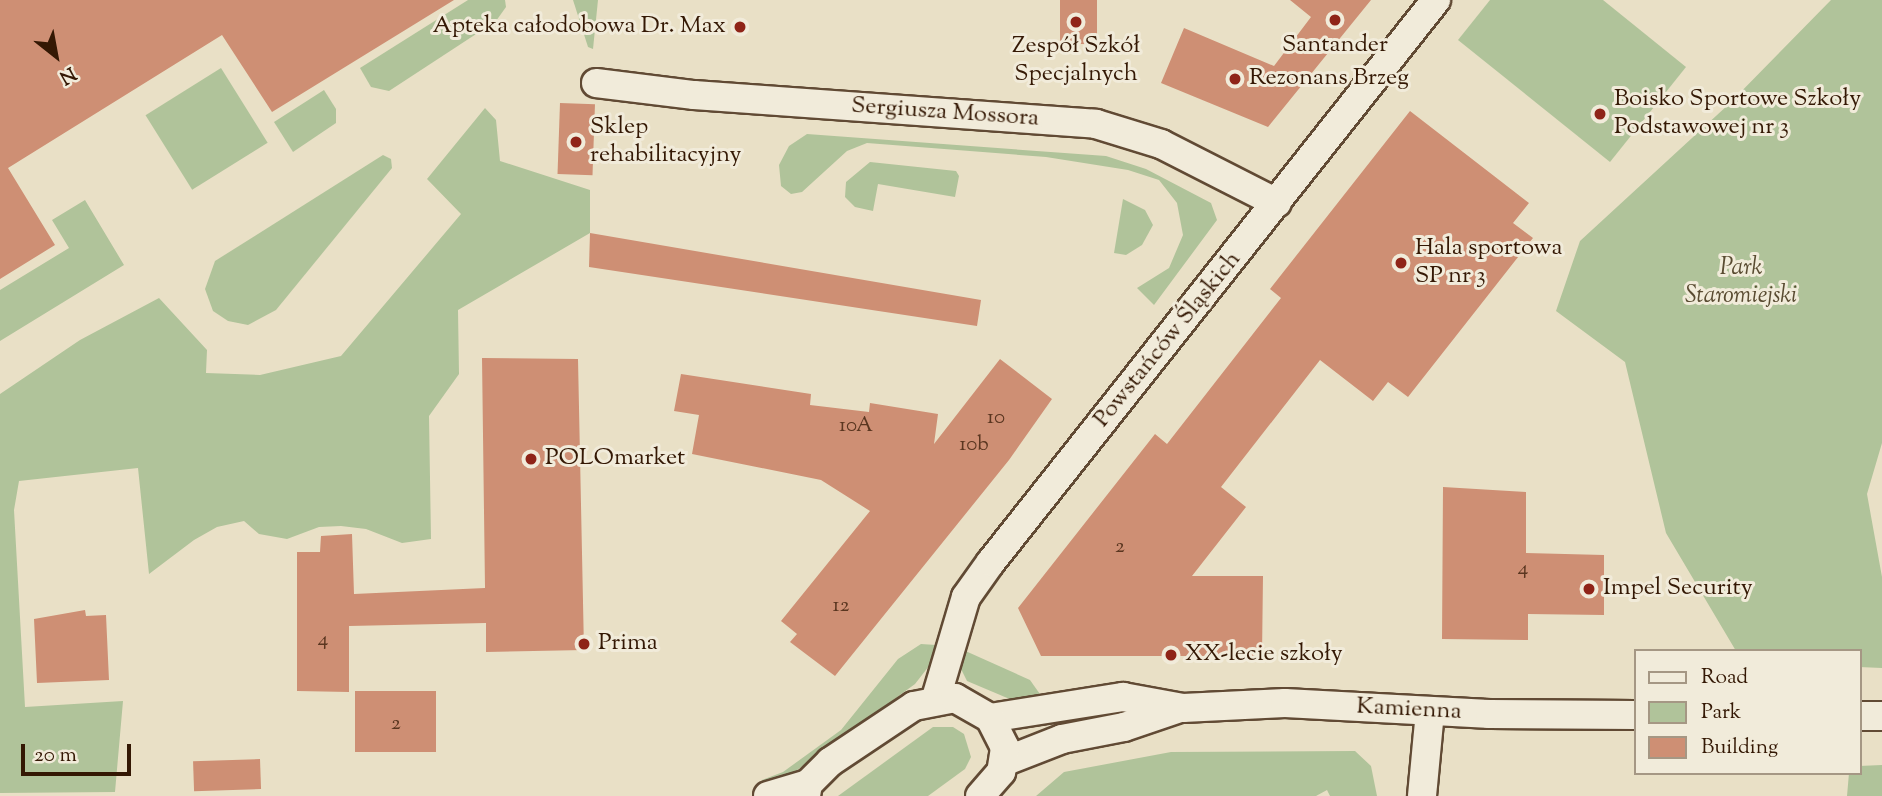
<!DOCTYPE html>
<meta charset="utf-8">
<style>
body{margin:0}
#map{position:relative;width:1882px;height:796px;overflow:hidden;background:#e9e0c6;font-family:"Sorts Mill Goudy",serif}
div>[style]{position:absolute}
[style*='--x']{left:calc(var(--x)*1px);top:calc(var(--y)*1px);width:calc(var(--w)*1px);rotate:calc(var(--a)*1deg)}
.green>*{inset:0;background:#b0c39a;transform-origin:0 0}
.building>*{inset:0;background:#ce8f74;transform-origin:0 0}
.roads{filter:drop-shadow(2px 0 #614a34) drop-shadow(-2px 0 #614a34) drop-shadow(0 2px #614a34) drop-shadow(0 -2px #614a34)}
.street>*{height:28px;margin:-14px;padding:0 14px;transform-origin:14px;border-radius:14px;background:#f1ebda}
.dots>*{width:19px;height:19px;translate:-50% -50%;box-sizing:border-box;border:4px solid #f1ebda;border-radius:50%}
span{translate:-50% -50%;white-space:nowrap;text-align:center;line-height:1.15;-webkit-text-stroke:6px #f1ebda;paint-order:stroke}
.number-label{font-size:21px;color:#5a3620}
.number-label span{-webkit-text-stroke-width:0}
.poi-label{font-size:24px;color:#341804}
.right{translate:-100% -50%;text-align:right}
.left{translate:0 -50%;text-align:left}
.street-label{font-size:24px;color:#341804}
.park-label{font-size:24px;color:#594b31;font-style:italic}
.legend{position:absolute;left:1634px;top:649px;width:228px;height:126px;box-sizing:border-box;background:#f1ebda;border:2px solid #a59784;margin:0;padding:9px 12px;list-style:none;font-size:21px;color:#341804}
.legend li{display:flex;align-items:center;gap:14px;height:35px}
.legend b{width:35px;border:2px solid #a59784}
.north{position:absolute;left:21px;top:21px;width:70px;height:70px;-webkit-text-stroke:5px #f1ebda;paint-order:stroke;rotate:149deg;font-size:19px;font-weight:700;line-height:28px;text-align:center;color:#341804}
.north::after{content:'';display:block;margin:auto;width:24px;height:32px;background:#341804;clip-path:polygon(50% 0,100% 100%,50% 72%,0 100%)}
.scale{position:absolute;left:21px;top:744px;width:110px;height:32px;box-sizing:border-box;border:4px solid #341804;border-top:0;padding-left:9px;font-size:21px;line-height:24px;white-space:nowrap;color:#341804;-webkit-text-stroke:5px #f1ebda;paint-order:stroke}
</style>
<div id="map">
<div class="green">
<i style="clip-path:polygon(468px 0,505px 0,506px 7px,496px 21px,389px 91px,371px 87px,360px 68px)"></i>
<i style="clip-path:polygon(573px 0,598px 0,593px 49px,588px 47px)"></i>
<i style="clip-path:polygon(1490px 0,1603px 0,1686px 67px,1610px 162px,1458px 40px)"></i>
<i style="clip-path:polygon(1831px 0,1882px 0,1882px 443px,1867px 494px,1882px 577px,1882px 668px,1859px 667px,1859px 651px,1736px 651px,1666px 533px,1625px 362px,1556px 311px,1580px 241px,1729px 104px)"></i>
<i style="left:221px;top:68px;width:88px;height:89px;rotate:58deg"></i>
<i style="clip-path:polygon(324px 90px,336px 109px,336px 123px,293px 152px,274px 122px)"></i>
<i style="clip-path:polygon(485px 108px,496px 120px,500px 161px,590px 190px,590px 233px,458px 310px,459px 374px,429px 416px,431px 539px,402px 543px,366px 529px,341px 526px,319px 527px,287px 539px,259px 534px,244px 521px,217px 527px,194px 540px,149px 574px,138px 468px,19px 481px,14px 510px,25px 707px,123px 701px,115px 792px,0 793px,0 394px,80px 340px,159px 298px,207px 350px,206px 373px,260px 375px,341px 356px,461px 214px,427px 179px)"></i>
<i style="clip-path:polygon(807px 134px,1106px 156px,1146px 169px,1211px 203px,1217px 220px,1154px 305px,1137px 288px,1169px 268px,1183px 235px,1177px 203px,1159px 180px,1128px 170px,1046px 157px,867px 143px,847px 151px,802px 192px,791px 194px,781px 186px,779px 165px,789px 146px)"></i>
<i style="clip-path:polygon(383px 155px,391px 159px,392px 168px,276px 310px,248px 325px,228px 321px,213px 311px,205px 289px,215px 261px)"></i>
<i style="clip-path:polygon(870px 162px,956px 171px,959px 176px,955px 197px,878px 184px,873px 211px,855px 207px,845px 197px,846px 182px)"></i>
<i style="clip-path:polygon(1123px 199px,1145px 210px,1153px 225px,1142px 245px,1126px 255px,1114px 253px)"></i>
<i style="clip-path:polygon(85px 200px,124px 265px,0 341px,0 290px,69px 248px,52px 220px)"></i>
<i style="clip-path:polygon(921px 644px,936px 645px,929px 666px,915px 684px,793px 773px,762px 785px,762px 780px,783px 772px,841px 730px,898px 659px)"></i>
<i style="clip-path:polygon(961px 649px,1030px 680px,1042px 697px,1012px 700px,967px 681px,961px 669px)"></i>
<i style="clip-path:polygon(933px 727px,953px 727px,964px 734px,971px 757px,965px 769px,928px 796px,838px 796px)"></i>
<i style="clip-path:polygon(1355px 751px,1371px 766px,1377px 796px,1330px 796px,1327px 790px,1316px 796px,1036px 796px,1064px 772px,1171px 752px)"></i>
<i style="clip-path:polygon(1882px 765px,1882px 796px,1847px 796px,1849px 773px,1859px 773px,1859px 766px)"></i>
</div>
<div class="building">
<i style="clip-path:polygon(0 0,454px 0,272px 112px,222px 35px,8px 168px,55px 245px,0 279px)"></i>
<i style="left:1060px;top:0;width:37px;height:44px"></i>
<i style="clip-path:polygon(1290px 0,1371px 0,1268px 127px,1161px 83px,1184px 28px,1274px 66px,1311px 17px)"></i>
<i style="left:560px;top:103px;width:35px;height:71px;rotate:2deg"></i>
<i style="clip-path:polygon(1410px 111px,1529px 203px,1513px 223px,1533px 238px,1408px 397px,1388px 382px,1373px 401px,1320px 360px,1221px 487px,1246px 507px,1192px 576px,1263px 576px,1262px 656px,1041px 656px,1018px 608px,1155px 434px,1167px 444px,1281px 298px,1270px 289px)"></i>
<i style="clip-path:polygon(590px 233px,981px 300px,977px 326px,589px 267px)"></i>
<i style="clip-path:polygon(482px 358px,578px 359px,584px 650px,486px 652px,486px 623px,349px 626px,349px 692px,297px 691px,297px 552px,320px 552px,321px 536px,352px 534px,354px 594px,485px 588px)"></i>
<i style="clip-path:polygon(1000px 359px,1052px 399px,1009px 460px,835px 676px,790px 642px,797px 634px,781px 621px,870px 511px,821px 480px,692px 454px,699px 415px,674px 411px,681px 374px,811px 394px,810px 405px,869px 412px,870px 403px,938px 414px,934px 444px)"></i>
<i style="clip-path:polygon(1443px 487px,1526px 492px,1526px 553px,1604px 555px,1604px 615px,1528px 614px,1528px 640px,1442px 639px)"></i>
<i style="clip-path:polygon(85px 610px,86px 616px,106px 615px,109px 680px,37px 683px,34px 619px)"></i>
<i style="left:355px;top:691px;width:81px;height:61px"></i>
<i style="left:260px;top:759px;width:30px;height:67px;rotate:88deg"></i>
</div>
<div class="roads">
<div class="street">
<i style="--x:596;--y:83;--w:99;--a:7"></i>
<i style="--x:694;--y:95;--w:403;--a:4.1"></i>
<i style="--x:1096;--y:124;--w:68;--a:17.1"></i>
<i style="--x:1161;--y:144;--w:130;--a:27"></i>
<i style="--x:936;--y:698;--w:105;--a:-73.5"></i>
<i style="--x:966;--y:597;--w:43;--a:-54.5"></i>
<i style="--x:991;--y:562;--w:717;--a:-51.63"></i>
<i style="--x:1859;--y:716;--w:23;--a:0"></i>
<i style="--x:990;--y:718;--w:135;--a:-9"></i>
<i style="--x:1123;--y:697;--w:61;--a:10.4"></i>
<i style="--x:1183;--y:708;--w:102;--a:-2.8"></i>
<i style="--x:1285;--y:703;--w:205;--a:3.1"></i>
<i style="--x:1490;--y:714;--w:145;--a:0.4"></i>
<i style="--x:1006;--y:761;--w:60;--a:-21.4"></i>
<i style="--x:1062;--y:739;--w:63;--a:-11"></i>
<i style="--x:1124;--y:727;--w:56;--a:-18.8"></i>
<i style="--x:768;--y:796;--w:42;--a:-16.7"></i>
<i style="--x:806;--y:796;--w:12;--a:-81"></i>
<i style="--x:808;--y:784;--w:31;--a:-45"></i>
<i style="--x:830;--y:762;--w:101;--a:-33.7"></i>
<i style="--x:914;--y:706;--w:42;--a:-11"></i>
<i style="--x:955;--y:698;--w:40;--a:29.7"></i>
<i style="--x:990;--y:718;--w:34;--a:63"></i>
<i style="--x:1005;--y:748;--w:24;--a:99"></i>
<i style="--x:1001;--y:772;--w:32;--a:131"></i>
<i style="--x:1422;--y:796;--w:85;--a:-84.6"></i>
</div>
</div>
<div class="dots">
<i style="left:1335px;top:20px;background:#8f2418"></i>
<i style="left:1076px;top:22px;background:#8f2418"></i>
<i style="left:740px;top:27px;background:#8f2418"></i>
<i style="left:1235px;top:79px;background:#8f2418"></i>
<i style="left:1600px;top:114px;background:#8f2418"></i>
<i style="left:576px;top:142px;background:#8f2418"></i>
<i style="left:1401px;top:263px;background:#8f2418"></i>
<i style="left:531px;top:459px;background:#8f2418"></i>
<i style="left:1589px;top:589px;background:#8f2418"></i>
<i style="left:584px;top:644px;background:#8f2418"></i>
<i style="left:1171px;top:655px;background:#8f2418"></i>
</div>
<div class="number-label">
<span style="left:996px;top:418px">10</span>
<span style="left:856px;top:426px">10A</span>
<span style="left:974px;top:445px">10b</span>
<span style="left:1120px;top:547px">2</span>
<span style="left:1523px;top:569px">4</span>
<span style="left:841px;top:606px">12</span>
<span style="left:323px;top:640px">4</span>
<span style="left:396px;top:724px">2</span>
</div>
<div class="poi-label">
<span class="right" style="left:726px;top:27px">Apteka całodobowa Dr. Max</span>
<span style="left:1335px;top:46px">Santander</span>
<span style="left:1076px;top:61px">Zespół Szkół<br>Specjalnych</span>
<span class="left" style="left:1249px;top:79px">Rezonans Brzeg</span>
<span class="left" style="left:1614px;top:114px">Boisko Sportowe Szkoły<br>Podstawowej nr 3</span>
<span class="left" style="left:590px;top:142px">Sklep<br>rehabilitacyjny</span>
<span class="left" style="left:1415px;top:263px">Hala sportowa<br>SP nr 3</span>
<span class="left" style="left:545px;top:459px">POLOmarket</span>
<span class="left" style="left:1603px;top:589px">Impel Security</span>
<span class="left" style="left:598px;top:644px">Prima</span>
<span class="left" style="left:1185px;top:655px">XX-lecie szkoły</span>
</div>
<div class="street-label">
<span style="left:945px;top:113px;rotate:4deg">Sergiusza Mossora</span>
<span style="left:1168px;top:340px;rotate:-51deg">Powstańców Śląskich</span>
<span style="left:1409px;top:710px;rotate:3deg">Kamienna</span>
</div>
<div class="park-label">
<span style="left:1741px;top:283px">Park<br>Staromiejski</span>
</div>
<ul class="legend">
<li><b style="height:9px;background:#f1ebda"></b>Road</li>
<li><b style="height:19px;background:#b0c39a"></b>Park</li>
<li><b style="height:19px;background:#ce8f74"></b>Building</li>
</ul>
<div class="north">N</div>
<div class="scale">20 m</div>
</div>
